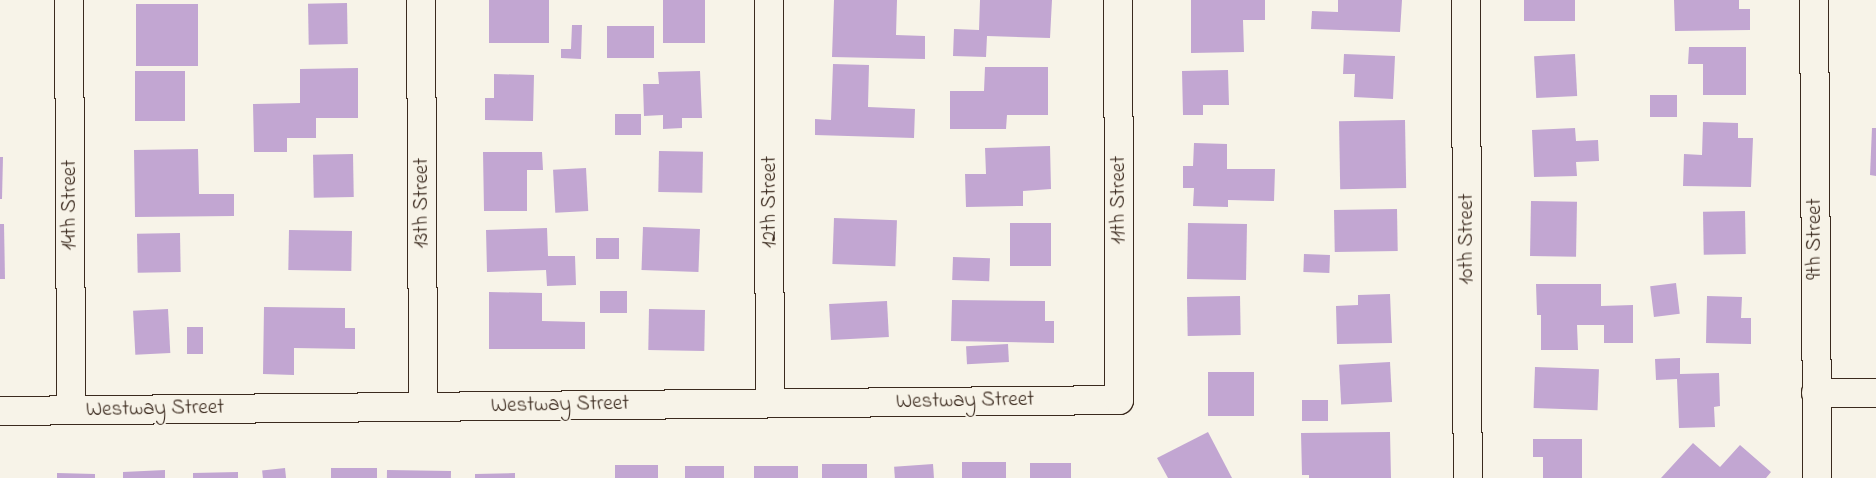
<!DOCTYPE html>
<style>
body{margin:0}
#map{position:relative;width:1876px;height:478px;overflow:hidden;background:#f7f3e8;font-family:"Indie Flower",sans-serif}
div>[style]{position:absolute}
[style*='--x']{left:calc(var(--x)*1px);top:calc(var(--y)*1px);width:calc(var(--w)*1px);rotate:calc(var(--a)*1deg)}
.building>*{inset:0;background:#c2a6d2;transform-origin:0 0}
.roads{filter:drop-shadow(1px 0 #3b2a1e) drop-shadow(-1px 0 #3b2a1e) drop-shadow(0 1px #3b2a1e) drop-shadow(0 -1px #3b2a1e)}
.minor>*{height:28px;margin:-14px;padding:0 14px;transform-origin:14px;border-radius:14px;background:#f7f3e8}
span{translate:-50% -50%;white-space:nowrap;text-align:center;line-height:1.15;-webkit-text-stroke:4px #f7f3e8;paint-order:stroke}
.street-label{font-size:21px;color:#3b2a1e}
</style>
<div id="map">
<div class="building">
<i style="left:489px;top:0;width:60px;height:43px"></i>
<i style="left:663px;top:0;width:42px;height:43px"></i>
<i style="clip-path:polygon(834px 0,897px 0,896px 35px,925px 36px,925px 59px,832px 57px)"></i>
<i style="clip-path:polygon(980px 0,1052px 0,1050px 38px,987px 36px,986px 57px,953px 56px,954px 29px,979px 30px)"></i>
<i style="clip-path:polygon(1191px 0,1265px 0,1265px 20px,1243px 20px,1244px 52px,1191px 53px)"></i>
<i style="clip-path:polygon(1338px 0,1402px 0,1400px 32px,1311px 29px,1312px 11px,1338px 12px)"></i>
<i style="left:1524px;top:0;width:51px;height:21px"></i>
<i style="clip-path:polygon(1674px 0,1739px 0,1739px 9px,1750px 9px,1750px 30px,1675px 31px)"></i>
<i style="left:347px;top:3px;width:41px;height:39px;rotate:89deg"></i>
<i style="left:136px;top:4px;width:62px;height:62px"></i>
<i style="clip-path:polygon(572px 25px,582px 25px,581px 59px,561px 58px,561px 49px,571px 49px)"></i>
<i style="left:654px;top:26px;width:32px;height:47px;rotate:90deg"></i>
<i style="clip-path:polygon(1689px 47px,1746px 47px,1746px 95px,1703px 95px,1703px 64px,1688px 64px)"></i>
<i style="clip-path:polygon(1344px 54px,1395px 56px,1393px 99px,1354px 97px,1355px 74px,1343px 74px)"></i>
<i style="left:1575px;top:54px;width:42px;height:41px;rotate:87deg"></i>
<i style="clip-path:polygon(833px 64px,869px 65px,868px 107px,915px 109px,914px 138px,815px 135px,815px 119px,831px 120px)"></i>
<i style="clip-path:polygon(985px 67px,1048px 67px,1048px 115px,1007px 115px,1006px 129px,950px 129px,950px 91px,984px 91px)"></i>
<i style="clip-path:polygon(358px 68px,358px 118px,316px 118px,316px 138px,287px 138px,287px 152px,254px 152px,253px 104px,300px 103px,300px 69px)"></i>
<i style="clip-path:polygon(1228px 70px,1229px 105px,1203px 105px,1203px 115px,1183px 115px,1182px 71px)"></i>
<i style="left:135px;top:71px;width:50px;height:50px"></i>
<i style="clip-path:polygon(700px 71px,702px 118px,682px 118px,682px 128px,663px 129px,663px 115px,644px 116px,643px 84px,659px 84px,658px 72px)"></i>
<i style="clip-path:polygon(494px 74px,534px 75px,533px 121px,485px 120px,485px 98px,494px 98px)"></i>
<i style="left:1677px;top:95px;width:22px;height:27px;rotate:90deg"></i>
<i style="left:615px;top:114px;width:26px;height:21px"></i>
<i style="left:1405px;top:120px;width:68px;height:66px;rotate:89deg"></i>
<i style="clip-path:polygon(1703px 122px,1738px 123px,1738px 138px,1753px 138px,1751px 187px,1683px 186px,1684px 154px,1702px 155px)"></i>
<i style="clip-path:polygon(1575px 128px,1576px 141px,1598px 140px,1599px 161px,1576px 162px,1577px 176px,1534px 177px,1532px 130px)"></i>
<i style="clip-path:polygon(1872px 128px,1876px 128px,1876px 176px,1870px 175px)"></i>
<i style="clip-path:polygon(1194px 143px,1227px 144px,1227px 169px,1275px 169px,1274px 201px,1228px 200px,1228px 207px,1193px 206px,1194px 188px,1183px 188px,1183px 166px,1193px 166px)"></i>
<i style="clip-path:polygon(1050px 146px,1051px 189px,1023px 191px,1023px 206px,966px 207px,965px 174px,986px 174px,985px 148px)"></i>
<i style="clip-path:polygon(198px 149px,199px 194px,234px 194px,234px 216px,135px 217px,134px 150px)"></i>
<i style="left:659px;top:151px;width:44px;height:41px;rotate:1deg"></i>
<i style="clip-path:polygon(483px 152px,542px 152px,543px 170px,527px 170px,527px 211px,484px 211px)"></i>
<i style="left:353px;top:154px;width:43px;height:40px;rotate:89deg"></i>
<i style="clip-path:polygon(0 157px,3px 157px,2px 199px,0 199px)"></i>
<i style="left:586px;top:168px;width:43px;height:33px;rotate:87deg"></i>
<i style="left:1531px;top:201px;width:46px;height:55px;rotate:1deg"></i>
<i style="left:1397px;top:209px;width:42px;height:63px;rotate:89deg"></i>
<i style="left:1745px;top:211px;width:43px;height:42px;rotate:89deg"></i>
<i style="left:834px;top:218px;width:63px;height:46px;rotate:2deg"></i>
<i style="left:1010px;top:223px;width:41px;height:43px"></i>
<i style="left:1188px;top:223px;width:59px;height:56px;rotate:1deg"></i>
<i style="clip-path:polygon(0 224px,4px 224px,5px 279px,0 279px)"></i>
<i style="left:643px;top:227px;width:57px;height:43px;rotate:2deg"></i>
<i style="clip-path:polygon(547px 228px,548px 256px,575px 256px,576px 285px,547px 286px,546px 270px,487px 272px,486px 230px)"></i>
<i style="left:289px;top:230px;width:63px;height:40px;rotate:1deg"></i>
<i style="left:180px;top:233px;width:39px;height:43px;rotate:89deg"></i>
<i style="left:596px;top:238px;width:23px;height:21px"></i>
<i style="left:1304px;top:254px;width:26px;height:18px;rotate:2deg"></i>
<i style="left:953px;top:257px;width:37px;height:23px;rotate:2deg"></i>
<i style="left:1676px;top:283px;width:31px;height:26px;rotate:83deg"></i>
<i style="clip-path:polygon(1536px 284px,1601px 284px,1601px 306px,1633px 305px,1633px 343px,1604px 343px,1604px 325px,1577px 325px,1578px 350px,1541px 350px,1541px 315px,1537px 315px)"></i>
<i style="left:600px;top:291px;width:27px;height:22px"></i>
<i style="clip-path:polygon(489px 292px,542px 293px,542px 321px,585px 322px,585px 349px,489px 349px)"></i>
<i style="clip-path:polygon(1390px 294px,1392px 343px,1337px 344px,1336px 306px,1358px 305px,1358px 295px)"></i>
<i style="left:1240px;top:296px;width:39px;height:53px;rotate:89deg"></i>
<i style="clip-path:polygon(1707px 296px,1742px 297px,1741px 318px,1751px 318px,1751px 344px,1706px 343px)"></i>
<i style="clip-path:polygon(952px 300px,1045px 301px,1045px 321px,1054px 321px,1054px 343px,951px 341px)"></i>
<i style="left:887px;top:301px;width:36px;height:58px;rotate:87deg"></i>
<i style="clip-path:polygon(264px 307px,345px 308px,345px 328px,355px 328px,355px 349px,294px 348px,294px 375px,263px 374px)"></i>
<i style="left:168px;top:309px;width:44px;height:35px;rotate:87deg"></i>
<i style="left:649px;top:309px;width:56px;height:41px;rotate:1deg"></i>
<i style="left:187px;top:327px;width:16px;height:27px"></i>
<i style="left:1008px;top:344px;width:18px;height:42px;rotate:87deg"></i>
<i style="clip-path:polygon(1680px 358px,1680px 374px,1719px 373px,1720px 406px,1714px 407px,1715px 427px,1679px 428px,1677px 379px,1656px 380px,1655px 359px)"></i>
<i style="left:1390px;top:362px;width:40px;height:51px;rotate:87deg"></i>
<i style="left:1535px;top:367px;width:64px;height:41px;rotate:2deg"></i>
<i style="left:1208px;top:372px;width:46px;height:44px"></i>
<i style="left:1302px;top:400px;width:26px;height:21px"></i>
<i style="clip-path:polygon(1208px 432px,1232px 478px,1168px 478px,1157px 458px)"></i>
<i style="clip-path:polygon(1390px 432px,1391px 478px,1309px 478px,1309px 475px,1302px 475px,1301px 433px)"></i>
<i style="clip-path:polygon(1533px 439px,1582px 439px,1582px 478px,1543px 478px,1543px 457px,1533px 457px)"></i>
<i style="clip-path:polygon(1693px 443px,1720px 467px,1740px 445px,1771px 472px,1766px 478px,1661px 478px)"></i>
<i style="left:1006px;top:462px;width:16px;height:44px;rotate:90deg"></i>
<i style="left:1071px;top:463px;width:15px;height:41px;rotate:90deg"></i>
<i style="left:822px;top:464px;width:45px;height:14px"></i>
<i style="left:933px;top:464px;width:14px;height:39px;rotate:86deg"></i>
<i style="left:658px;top:465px;width:13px;height:43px;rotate:90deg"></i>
<i style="left:724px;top:466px;width:12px;height:39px;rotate:90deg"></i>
<i style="left:798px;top:466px;width:12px;height:44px;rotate:90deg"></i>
<i style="left:285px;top:468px;width:10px;height:23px;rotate:84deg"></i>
<i style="left:377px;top:468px;width:10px;height:46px;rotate:90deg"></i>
<i style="clip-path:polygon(165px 470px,165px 478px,123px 478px,123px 472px)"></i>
<i style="left:387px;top:470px;width:64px;height:8px;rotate:1deg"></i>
<i style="clip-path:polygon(238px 472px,238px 478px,193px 478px,193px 473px)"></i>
<i style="clip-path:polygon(57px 473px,95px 474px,95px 478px,57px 478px)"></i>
<i style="clip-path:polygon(515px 473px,515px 478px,475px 478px,475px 474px)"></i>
</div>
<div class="roads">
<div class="minor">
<i style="--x:69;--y:0;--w:410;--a:89.7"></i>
<i style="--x:421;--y:0;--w:407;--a:89.7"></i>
<i style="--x:769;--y:0;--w:403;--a:89.9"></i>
<i style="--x:1466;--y:0;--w:478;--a:89.8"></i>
<i style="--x:1814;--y:0;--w:478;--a:89.6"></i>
<i style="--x:1816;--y:393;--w:60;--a:0"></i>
<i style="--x:0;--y:411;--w:1119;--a:-0.56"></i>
<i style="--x:1119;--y:400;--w:400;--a:-90.1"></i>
</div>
</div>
<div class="street-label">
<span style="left:1119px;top:200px;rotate:-90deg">11th Street</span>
<span style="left:770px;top:202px;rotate:-90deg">12th Street</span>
<span style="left:422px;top:203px;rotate:-90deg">13th Street</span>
<span style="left:70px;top:205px;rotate:-90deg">14th Street</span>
<span style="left:1467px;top:239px;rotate:-90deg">10th Street</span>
<span style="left:1815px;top:239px;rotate:-90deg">9th Street</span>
<span style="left:965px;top:401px;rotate:-1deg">Westway Street</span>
<span style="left:560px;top:405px;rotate:-1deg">Westway Street</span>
<span style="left:155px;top:409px;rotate:-1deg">Westway Street</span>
</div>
</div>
